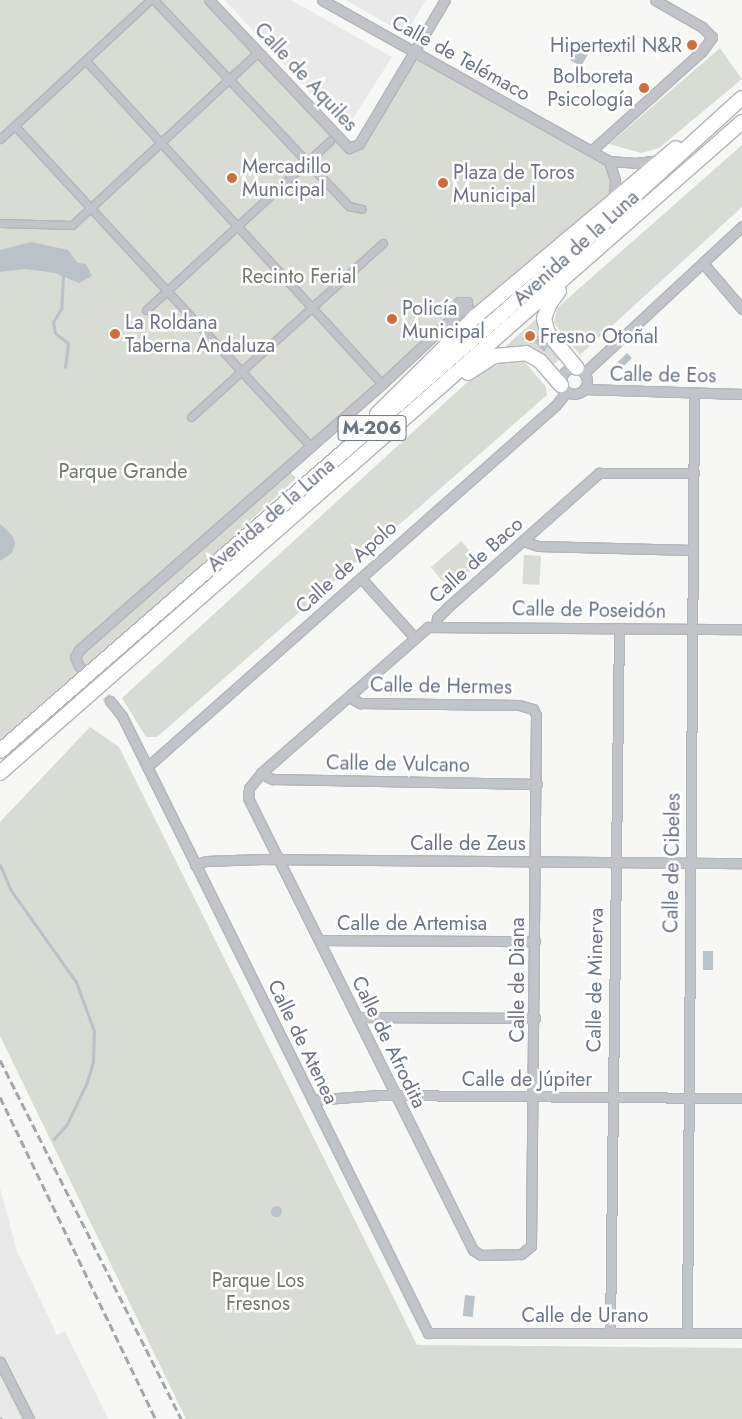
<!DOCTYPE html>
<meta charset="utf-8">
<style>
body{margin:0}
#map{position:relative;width:742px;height:1419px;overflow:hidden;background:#f7f8f5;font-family:Jost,sans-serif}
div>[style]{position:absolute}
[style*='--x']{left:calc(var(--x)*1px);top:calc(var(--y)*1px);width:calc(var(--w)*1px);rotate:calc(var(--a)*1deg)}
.built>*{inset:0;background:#e8e9e8}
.green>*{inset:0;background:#d7dcd5;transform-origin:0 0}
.water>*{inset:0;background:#b9c2c7;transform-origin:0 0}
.round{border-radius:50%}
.stream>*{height:3px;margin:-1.5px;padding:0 1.5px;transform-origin:1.5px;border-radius:1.5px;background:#b9c2c7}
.minor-tunnel>*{height:9px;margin-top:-4.5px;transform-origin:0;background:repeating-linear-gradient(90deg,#d4d7d8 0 9px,transparent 0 13.5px)}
.roads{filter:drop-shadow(1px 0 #b3b6ba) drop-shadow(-1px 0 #b3b6ba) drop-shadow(0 1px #b3b6ba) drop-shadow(0 -1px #b3b6ba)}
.pedestrian>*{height:7px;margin:-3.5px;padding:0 3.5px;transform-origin:3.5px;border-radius:3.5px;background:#c1c4c8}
.minor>*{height:9px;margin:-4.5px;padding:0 4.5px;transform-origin:4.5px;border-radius:4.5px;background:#c1c4c8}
.minor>.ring{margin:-4.5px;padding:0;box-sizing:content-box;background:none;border:9px solid #c1c4c8;border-radius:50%}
.primary>*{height:14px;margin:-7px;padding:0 7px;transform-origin:7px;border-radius:7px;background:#fff}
.rail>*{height:3px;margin-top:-1.5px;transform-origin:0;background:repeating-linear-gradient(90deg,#a3a7ad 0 8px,transparent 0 12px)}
.dots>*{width:14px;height:14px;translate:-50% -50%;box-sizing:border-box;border:2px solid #fff;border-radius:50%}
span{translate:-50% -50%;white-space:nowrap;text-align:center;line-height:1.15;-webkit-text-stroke:5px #fff;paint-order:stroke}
.shield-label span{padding:1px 4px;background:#fff;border:1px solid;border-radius:4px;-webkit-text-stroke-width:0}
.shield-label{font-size:19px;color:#6a7583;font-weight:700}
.poi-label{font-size:20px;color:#6a7583}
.right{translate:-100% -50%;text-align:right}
.left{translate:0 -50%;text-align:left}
.street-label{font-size:20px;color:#6a7583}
.park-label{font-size:20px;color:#6a7b68}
</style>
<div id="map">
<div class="built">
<i style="clip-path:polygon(225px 0,291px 0,392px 57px,345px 131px)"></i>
<i style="clip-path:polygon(346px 0,426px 0,405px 34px)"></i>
<i style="clip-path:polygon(0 1188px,17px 1251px,57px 1335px,65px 1331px,108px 1419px,0 1419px)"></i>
</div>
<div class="green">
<i style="clip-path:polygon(0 0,209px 0,355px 148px,414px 51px,607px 159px,614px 197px,476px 316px,468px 310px,287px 469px,296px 478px,175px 591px,0 742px)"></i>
<i style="clip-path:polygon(720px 48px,742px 79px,659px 148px,641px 153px,609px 144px)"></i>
<i style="clip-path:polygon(742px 145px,742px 207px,580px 355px,554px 323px,557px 308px)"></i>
<i style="clip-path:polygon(538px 317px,562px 357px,553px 365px,535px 350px,505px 347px)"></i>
<i style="clip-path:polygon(509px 359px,521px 359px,530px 368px,546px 387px,547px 395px,157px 737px,146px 737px,122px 698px,474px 376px)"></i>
<i style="left:461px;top:541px;width:29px;height:40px;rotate:49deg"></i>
<i style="left:524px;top:555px;width:17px;height:29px;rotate:3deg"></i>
<i style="clip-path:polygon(90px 727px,119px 747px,417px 1345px,742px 1348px,742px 1419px,186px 1419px,0 1036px,0 822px)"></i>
</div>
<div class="water">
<i style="left:581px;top:40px;width:13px;height:23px;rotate:29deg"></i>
<i style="clip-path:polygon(31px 242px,68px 250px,78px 263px,86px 264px,92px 276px,79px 283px,55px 273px,26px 269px,0 272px,0 250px)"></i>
<i style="clip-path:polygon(531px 330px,548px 345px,544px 352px,533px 340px,522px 340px,524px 334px)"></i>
<i style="left:627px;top:353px;width:7px;height:15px;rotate:45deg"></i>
<i style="clip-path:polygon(0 524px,12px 535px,15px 543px,12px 553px,0 561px)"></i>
<i style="left:703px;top:951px;width:10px;height:19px"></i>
<i class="round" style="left:270.5px;top:1205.5px;width:11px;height:11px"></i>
<i style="left:465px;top:1295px;width:10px;height:21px;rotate:6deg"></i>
</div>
<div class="stream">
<i style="--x:63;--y:276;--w:33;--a:93"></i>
<i style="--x:61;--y:309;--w:15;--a:122"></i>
<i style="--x:53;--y:322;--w:11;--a:80"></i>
<i style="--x:55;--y:333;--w:16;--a:38"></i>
<i style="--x:68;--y:343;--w:24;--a:97"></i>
<i style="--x:0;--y:865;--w:26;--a:67"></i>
<i style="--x:10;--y:889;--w:114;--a:54.6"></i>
<i style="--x:76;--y:982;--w:52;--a:69.8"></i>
<i style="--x:94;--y:1031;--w:31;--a:92"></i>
<i style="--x:93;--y:1062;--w:21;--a:107"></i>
<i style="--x:87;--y:1082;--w:47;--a:115.5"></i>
<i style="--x:67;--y:1124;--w:20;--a:131"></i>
<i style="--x:0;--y:1418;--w:1;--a:45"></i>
</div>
<div class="minor-tunnel">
<i style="--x:79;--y:666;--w:47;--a:48.5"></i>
</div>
<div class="roads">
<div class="pedestrian">
<i style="--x:154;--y:0;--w:284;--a:46.6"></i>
<i style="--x:349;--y:206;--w:13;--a:13"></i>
<i style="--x:86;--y:61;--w:438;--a:47.5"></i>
<i style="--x:15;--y:126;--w:437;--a:47.3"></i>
<i style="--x:0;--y:139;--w:205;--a:-42.8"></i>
<i style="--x:0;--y:223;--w:72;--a:1.6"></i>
<i style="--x:72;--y:225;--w:254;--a:-42.9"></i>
<i style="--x:146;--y:310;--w:250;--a:-42.6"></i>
<i style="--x:191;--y:417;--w:259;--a:-42.2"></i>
</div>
<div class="minor">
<i style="--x:209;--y:0;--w:204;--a:46.6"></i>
<i style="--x:349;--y:148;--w:11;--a:-22"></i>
<i style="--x:359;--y:144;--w:168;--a:-59.2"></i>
<i style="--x:322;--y:0;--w:329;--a:29.3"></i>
<i style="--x:609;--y:161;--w:27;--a:4"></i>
<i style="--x:636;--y:163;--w:23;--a:-7"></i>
<i style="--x:591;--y:151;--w:149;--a:-42"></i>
<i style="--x:702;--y:51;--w:17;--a:-54"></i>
<i style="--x:712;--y:37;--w:14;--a:-135"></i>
<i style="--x:702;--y:27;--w:54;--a:-150.1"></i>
<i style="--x:609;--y:161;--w:20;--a:72"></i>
<i style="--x:615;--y:180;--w:17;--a:93"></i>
<i style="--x:703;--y:263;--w:60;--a:49.7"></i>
<i style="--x:468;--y:310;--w:8;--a:173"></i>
<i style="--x:460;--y:311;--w:9;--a:-96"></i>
<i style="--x:459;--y:302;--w:8;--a:0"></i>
<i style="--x:467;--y:302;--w:8;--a:83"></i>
<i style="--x:468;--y:310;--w:10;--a:37"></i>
<i class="ring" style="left:561px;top:368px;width:17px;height:17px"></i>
<i style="--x:584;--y:373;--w:216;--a:-42.9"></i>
<i style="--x:584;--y:389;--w:158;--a:1.8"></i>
<i style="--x:523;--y:541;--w:16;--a:18"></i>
<i style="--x:538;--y:546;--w:155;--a:1.5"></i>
<i style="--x:361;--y:578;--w:79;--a:48.1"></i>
<i style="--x:436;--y:626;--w:8;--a:-83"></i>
<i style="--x:437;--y:618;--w:16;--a:-45"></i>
<i style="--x:448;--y:607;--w:202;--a:-41.6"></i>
<i style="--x:599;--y:473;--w:95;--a:0"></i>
<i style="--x:79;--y:666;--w:10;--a:-114"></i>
<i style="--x:75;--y:657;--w:8;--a:-60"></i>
<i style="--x:79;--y:650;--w:403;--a:-41.3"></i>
<i style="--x:382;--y:384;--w:107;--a:-43.1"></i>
<i style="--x:349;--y:697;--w:13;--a:29"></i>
<i style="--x:360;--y:703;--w:159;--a:0.7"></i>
<i style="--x:519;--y:705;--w:15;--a:16"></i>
<i style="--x:533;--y:709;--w:7;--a:63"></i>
<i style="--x:536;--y:715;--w:531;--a:90.54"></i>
<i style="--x:531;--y:1246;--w:13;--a:141"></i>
<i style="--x:521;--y:1254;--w:40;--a:178.6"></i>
<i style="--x:481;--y:1255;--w:9;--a:-148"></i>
<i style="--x:473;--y:1250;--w:505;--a:-116.46"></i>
<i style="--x:248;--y:798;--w:10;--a:-84"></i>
<i style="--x:249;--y:788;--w:19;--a:-51"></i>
<i style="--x:261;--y:773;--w:222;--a:-41.2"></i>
<i style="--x:428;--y:627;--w:314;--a:0.4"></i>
<i style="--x:110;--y:701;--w:19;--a:51"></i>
<i style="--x:122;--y:716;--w:689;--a:63.62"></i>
<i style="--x:428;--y:1333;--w:314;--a:0"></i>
<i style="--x:147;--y:767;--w:546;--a:-41.51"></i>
<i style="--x:556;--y:405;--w:16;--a:-52"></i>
<i style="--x:261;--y:773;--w:13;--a:29"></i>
<i style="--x:272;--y:779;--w:265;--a:1.1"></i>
<i style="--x:195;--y:865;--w:12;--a:-20"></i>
<i style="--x:206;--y:861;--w:56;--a:-2"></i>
<i style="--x:262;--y:859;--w:480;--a:0.5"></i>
<i style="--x:319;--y:940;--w:216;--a:0.3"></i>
<i style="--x:357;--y:1017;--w:178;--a:0.3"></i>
<i style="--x:312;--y:1100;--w:67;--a:-4.3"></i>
<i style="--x:379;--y:1095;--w:363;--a:0.5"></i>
<i style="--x:610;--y:1333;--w:705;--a:-89.27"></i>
<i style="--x:687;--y:1333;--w:939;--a:-89.57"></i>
<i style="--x:0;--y:1362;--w:64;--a:63"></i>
</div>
<div class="primary">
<i style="--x:559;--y:291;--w:17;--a:126"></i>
<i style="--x:549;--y:305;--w:15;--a:110"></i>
<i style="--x:544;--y:319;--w:15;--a:74"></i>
<i style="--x:548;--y:333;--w:45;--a:50.4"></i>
<i style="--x:468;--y:373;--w:31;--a:-33"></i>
<i style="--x:494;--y:356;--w:32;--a:-5"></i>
<i style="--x:526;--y:353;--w:16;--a:30"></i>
<i style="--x:540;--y:361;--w:32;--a:49"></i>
<i style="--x:377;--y:414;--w:139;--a:-44.7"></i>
<i style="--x:476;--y:316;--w:261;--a:-40"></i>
<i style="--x:0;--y:751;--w:752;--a:-41.06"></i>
<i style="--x:567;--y:257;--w:236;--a:-42.3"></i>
<i style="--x:0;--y:773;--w:987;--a:-41.26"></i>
</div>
</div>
<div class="rail">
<i style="--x:0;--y:1060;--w:402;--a:63.2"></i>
<i style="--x:0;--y:1097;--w:358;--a:64.2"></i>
</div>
<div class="dots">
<i style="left:692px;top:45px;background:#cf6d3d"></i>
<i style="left:644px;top:88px;background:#cf6d3d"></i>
<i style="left:232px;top:178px;background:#cf6d3d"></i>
<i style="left:443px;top:183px;background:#cf6d3d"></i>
<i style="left:392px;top:319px;background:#cf6d3d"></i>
<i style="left:115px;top:334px;background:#cf6d3d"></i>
<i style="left:530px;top:336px;background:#cf6d3d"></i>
</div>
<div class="shield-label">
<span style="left:372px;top:428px">M-206</span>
</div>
<div class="poi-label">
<span class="right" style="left:682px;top:45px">Hipertextil N&amp;R</span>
<span class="right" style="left:633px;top:88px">Bolboreta<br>Psicología</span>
<span class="left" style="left:242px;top:178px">Mercadillo<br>Municipal</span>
<span class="left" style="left:453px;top:184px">Plaza de Toros<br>Municipal</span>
<span class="left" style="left:402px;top:320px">Policía<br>Municipal</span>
<span class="left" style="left:125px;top:334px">La Roldana<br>Taberna Andaluza</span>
<span class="left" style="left:540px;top:336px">Fresno Otoñal</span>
</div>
<div class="street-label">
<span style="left:461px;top:58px;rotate:29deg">Calle de Telémaco</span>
<span style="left:306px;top:77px;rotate:47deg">Calle de Aquiles</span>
<span style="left:576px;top:248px;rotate:-42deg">Avenida de la Luna</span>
<span style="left:663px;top:375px;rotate:1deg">Calle de Eos</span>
<span style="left:271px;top:515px;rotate:-41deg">Avenida de la Luna</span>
<span style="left:476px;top:560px;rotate:-42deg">Calle de Baco</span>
<span style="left:346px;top:567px;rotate:-42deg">Calle de Apolo</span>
<span style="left:589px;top:610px;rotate:1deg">Calle de Poseidón</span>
<span style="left:441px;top:686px;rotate:1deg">Calle de Hermes</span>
<span style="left:398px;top:764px;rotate:1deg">Calle de Vulcano</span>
<span style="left:468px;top:843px">Calle de Zeus</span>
<span style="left:672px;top:863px;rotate:-89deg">Calle de Cibeles</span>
<span style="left:412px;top:923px">Calle de Artemisa</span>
<span style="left:517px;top:980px;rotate:-90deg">Calle de Diana</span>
<span style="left:595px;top:980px;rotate:-89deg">Calle de Minerva</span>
<span style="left:303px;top:1042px;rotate:64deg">Calle de Atenea</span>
<span style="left:389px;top:1042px;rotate:64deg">Calle de Afrodita</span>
<span style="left:527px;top:1079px">Calle de Júpiter</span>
<span style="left:585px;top:1315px">Calle de Urano</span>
</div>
<div class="park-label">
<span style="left:299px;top:276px">Recinto Ferial</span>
<span style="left:123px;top:471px">Parque Grande</span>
<span style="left:258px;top:1292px">Parque Los<br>Fresnos</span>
</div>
</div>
